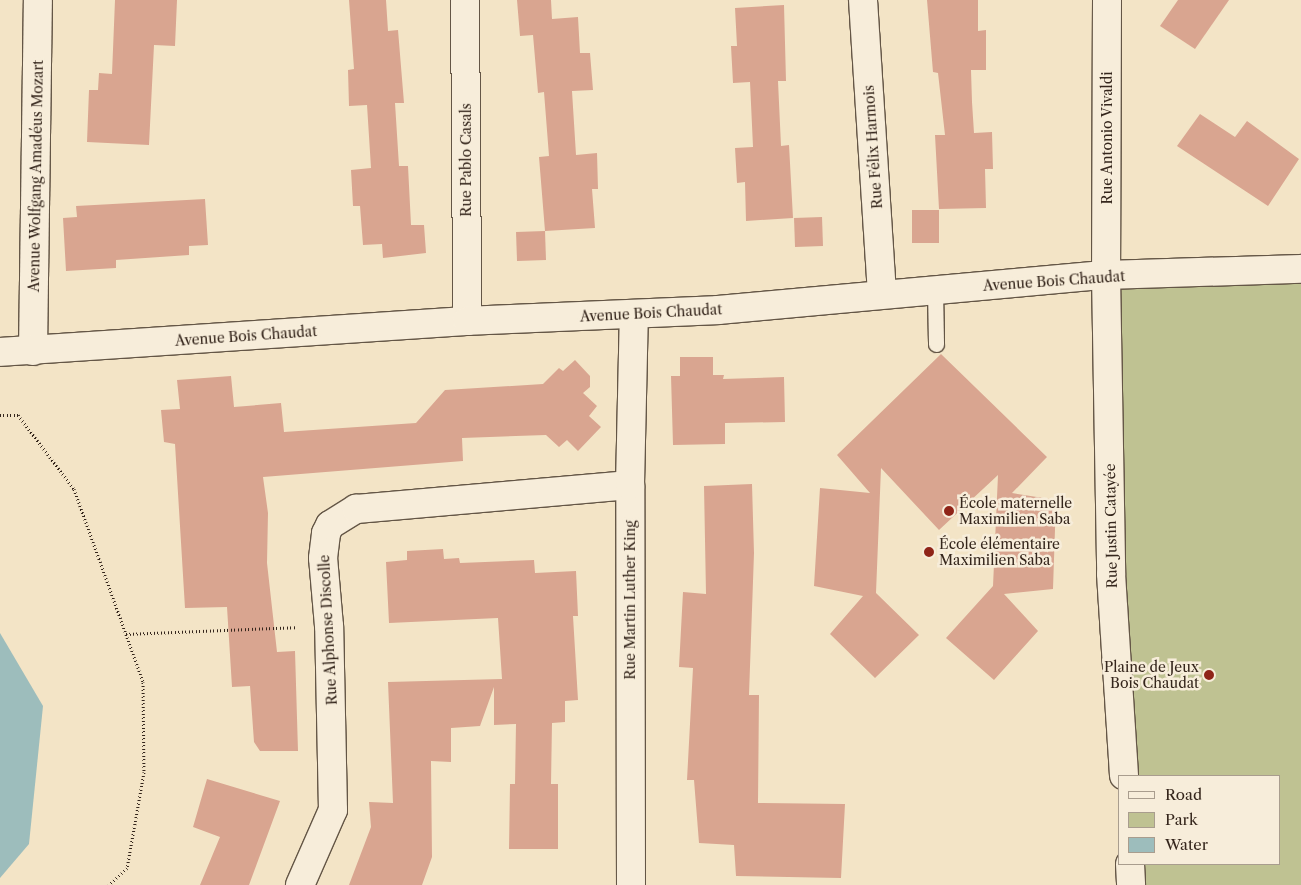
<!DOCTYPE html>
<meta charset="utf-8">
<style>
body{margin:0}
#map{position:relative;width:1301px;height:885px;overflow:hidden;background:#f3e4c6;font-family:"Libre Caslon Text",serif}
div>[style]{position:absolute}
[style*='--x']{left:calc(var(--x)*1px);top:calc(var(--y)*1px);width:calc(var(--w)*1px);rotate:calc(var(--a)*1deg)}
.green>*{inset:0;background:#bfc292}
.water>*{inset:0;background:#9dbdbc}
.building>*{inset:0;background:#d9a590;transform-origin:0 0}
.path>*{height:3px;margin-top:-1.5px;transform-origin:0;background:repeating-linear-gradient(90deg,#35261c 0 1px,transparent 0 3.5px)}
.roads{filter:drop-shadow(1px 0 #645646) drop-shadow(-1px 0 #645646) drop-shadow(0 1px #645646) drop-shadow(0 -1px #645646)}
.service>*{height:15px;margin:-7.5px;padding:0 7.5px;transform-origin:7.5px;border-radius:7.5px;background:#f7edda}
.minor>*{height:28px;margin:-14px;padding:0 14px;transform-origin:14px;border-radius:14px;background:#f7edda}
.dots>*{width:14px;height:14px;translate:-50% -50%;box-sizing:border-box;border:2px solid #f7edda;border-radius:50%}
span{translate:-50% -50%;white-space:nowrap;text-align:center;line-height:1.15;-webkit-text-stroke:5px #f7edda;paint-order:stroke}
.street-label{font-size:14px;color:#35261c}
.poi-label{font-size:14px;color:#35261c}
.left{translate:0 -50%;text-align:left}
.right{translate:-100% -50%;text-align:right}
.legend{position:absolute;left:1118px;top:775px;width:162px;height:90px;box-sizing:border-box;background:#f7edda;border:1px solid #a99d8e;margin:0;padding:6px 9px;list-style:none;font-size:15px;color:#35261c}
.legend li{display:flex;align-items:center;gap:10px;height:25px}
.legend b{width:25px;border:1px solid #a99d8e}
</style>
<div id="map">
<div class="green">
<i style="clip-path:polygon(1301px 269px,1301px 885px,1131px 885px,1130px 864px,1280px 864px,1280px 776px,1124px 776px,1106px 275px)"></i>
</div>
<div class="water">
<i style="clip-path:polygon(0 633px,43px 706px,29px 844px,0 878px)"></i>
</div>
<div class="building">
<i style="clip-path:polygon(115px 0,177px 0,175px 46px,154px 45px,149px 145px,87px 142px,89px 90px,98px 90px,99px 73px,112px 74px)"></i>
<i style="clip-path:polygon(349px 0,386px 0,388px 31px,398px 30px,404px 103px,395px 103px,399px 166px,408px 166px,411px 225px,424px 225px,426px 253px,383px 258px,382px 244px,363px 245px,360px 206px,353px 206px,351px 170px,371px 168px,367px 105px,349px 106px,348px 70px,354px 69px)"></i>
<i style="clip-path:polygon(517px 0,551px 0,552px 19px,578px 17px,580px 53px,590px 53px,593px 90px,572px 91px,576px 155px,597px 153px,598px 189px,592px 189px,595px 228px,545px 231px,539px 157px,549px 156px,544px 92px,538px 93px,533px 35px,520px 36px)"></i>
<i style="clip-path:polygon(927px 0,978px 0,978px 31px,986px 30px,986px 70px,971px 70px,972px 102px,974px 133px,992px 132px,993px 169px,985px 169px,986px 208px,939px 209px,935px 135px,945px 135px,938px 73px,933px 72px)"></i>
<i style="clip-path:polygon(1178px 0,1229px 0,1195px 49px,1160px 26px)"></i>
<i style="clip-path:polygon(784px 5px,786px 81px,778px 81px,781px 146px,789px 145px,793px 218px,746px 221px,745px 182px,737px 183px,735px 148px,753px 147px,750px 82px,733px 83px,731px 46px,737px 46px,735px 8px)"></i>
<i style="clip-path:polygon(1200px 114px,1235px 137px,1247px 121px,1299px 159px,1268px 206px,1177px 146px)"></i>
<i style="clip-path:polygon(205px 199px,208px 245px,189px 246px,189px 255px,116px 260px,116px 268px,66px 271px,63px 218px,77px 217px,76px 206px)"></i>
<i style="left:912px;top:210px;width:27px;height:33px"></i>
<i style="left:822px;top:217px;width:29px;height:28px;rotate:88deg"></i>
<i style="left:545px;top:231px;width:29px;height:29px;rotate:88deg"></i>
<i style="clip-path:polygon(941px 354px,1047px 457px,1012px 493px,1056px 500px,1053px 589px,1004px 594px,1038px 631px,994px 680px,946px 638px,993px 586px,998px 475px,939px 530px,881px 468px,876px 593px,919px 635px,875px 678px,830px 634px,863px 596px,814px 586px,820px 488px,870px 493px,837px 455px)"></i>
<i style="clip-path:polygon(680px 357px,713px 357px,713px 375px,724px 375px,723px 379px,784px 377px,785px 422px,725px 423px,725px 444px,673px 445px,671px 376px,680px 376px)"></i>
<i style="clip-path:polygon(575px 360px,590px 376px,590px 387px,583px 393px,597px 406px,589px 416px,601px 427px,578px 451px,567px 440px,559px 447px,546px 435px,462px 438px,463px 461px,263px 477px,268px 513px,267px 563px,277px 652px,295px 651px,298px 751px,260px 751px,254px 742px,250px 686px,232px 687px,227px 607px,185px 608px,175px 444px,164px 442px,161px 410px,180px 409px,177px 380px,231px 376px,234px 407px,281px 403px,284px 432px,416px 423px,445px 390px,543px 384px,559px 368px,563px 371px)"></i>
<i style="clip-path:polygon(752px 484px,754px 553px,749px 695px,759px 695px,758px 803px,845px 804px,841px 878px,736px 876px,734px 845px,699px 843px,694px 780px,687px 780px,693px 668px,679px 667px,683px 592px,706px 594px,704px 486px)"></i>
<i style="clip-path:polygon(443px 549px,444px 559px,459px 558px,460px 563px,534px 560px,535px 573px,576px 571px,578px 616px,573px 616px,578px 700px,565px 701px,565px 722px,552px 723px,551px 784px,558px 784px,558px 849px,509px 849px,510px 784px,515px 784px,516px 724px,494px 725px,494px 687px,480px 726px,451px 728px,451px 762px,431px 761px,432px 857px,422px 885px,349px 885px,371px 827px,369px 802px,393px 803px,388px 682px,502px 679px,498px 618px,389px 623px,386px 562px,407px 560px,407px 551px)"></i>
<i style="clip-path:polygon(207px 779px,280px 801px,249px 885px,200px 885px,220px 837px,193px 827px)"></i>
</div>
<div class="path">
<i style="--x:0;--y:415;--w:18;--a:0"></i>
<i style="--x:18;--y:415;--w:93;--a:52.9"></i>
<i style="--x:74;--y:489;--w:205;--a:70.3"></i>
<i style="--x:143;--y:682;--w:90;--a:89.4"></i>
<i style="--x:144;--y:772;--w:97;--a:100"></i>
<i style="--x:127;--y:868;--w:25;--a:137"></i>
<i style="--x:126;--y:634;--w:171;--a:-2.3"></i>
</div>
<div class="roads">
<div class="service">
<i style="--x:935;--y:290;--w:54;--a:88.9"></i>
</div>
<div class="minor">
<i style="--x:465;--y:0;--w:321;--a:89.6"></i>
<i style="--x:863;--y:0;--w:294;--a:86.3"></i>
<i style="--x:1107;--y:0;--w:275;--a:90.2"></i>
<i style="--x:1106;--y:275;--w:299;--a:89"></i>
<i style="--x:1111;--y:574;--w:202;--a:86.3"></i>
<i style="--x:33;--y:351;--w:351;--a:-89.2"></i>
<i style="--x:0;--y:352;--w:468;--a:-3.8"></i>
<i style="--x:467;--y:321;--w:251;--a:-2.5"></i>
<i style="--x:718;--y:310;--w:390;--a:-5.2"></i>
<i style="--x:1106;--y:275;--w:195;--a:-1.8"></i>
<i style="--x:1130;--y:864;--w:21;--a:87"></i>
<i style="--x:300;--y:885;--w:82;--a:-66.3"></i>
<i style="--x:333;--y:810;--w:184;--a:-91.2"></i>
<i style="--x:329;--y:626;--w:68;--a:-95"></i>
<i style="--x:323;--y:558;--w:25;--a:-83"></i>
<i style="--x:326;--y:533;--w:9;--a:-63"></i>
<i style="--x:330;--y:525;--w:31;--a:-32"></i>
<i style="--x:356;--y:509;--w:275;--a:-5"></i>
<i style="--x:631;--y:885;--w:400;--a:-90.1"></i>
<i style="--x:630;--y:485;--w:171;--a:-88.7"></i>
</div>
</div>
<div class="dots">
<i style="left:949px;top:511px;background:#8f2418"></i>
<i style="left:929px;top:552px;background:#8f2418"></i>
<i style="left:1209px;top:675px;background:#8f2418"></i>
</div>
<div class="street-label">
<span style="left:1107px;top:138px;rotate:-90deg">Rue Antonio Vivaldi</span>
<span style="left:873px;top:147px;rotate:-94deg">Rue Félix Harmois</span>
<span style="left:466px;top:160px;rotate:-90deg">Rue Pablo Casals</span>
<span style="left:36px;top:176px;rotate:-89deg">Avenue Wolfgang Amadéus Mozart</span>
<span style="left:1054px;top:281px;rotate:-4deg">Avenue Bois Chaudat</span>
<span style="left:651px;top:313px;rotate:-3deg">Avenue Bois Chaudat</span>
<span style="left:246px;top:336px;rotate:-4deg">Avenue Bois Chaudat</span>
<span style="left:1111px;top:526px;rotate:-91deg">Rue Justin Catayée</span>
<span style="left:630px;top:600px;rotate:-90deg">Rue Martin Luther King</span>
<span style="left:328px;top:630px;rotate:-93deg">Rue Alphonse Discolle</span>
</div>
<div class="poi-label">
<span class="left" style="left:959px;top:511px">École maternelle<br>Maximilien Saba</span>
<span class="left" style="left:939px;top:552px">École élémentaire<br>Maximilien Saba</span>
<span class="right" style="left:1199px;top:675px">Plaine de Jeux<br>Bois Chaudat</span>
</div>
<ul class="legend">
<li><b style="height:6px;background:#f7edda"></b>Road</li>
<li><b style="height:14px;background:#bfc292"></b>Park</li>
<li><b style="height:14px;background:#9dbdbc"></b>Water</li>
</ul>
</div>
